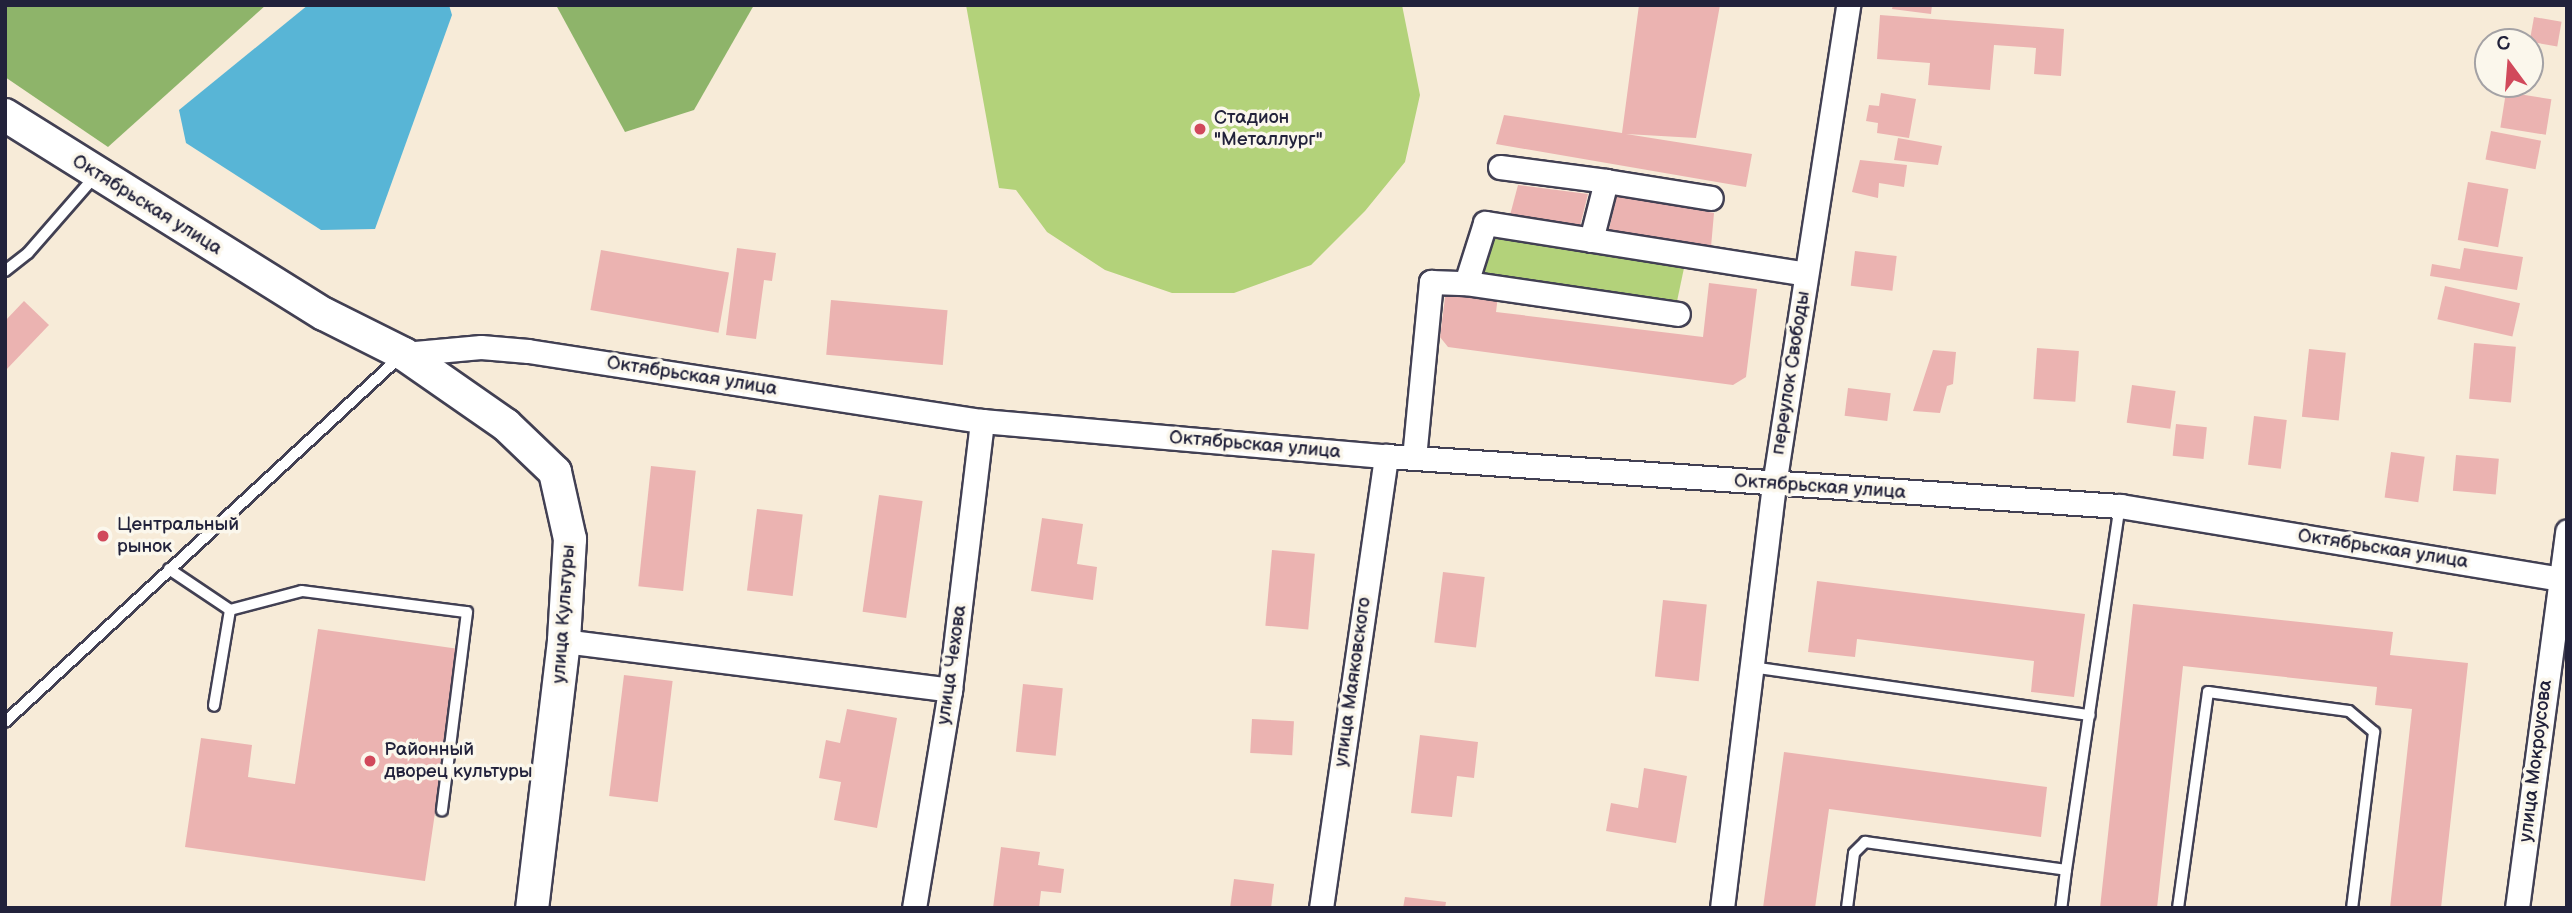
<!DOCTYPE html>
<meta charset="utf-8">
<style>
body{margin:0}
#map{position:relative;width:2572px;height:913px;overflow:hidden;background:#f7ebd8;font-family:"Balsamiq Sans",sans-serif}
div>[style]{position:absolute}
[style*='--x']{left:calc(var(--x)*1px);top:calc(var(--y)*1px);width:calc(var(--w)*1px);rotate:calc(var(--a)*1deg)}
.green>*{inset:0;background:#b3d27a}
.forest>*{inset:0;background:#8eb46a}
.water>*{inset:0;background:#58b5d6}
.building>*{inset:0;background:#ebb3b1;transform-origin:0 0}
.roads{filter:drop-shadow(2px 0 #424053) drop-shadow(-2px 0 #424053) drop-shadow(0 2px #424053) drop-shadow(0 -2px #424053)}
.service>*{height:10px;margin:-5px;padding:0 5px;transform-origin:5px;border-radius:5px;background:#fff}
.minor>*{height:23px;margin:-11.5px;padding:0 11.5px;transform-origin:11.5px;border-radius:11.5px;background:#fff}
.secondary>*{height:32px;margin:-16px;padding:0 16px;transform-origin:16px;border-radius:16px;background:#fff}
.dots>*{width:19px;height:19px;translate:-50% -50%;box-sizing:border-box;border:4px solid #fbf7ec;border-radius:50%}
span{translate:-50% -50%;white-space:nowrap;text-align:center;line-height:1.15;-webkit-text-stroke:7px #fbf7ec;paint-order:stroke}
.poi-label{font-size:19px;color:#22223b}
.left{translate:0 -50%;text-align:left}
.street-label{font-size:19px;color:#22223b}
.frame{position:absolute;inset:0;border:7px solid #22223b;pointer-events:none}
.north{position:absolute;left:2474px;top:28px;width:70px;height:70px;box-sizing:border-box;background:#fbf7ec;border:2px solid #a4a2a5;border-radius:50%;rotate:344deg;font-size:19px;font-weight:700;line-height:28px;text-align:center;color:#22223b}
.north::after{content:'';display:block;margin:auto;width:24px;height:32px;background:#d1495b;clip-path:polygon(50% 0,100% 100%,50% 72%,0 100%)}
</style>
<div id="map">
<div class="green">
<i style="clip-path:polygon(966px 5px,1402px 5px,1420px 95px,1405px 162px,1365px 211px,1311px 265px,1234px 293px,1172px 293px,1105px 270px,1047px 232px,1016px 190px,999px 188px)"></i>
<i style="clip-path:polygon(1489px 230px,1684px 268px,1676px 306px,1475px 274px)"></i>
</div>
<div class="forest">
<i style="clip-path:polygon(5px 5px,266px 5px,108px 147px,5px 77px)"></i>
<i style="clip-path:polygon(556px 5px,754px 5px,694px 110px,625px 132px)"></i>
</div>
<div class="water">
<i style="clip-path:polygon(308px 5px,449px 5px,452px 15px,375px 229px,321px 230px,186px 143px,179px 110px)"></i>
</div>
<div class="building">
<i style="clip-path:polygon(1639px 5px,1720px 5px,1696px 138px,1626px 134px,1752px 154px,1746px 187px,1496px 144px,1504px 115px,1622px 133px)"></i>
<i style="clip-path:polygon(1893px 5px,1932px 5px,1931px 14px,1892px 9px)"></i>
<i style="clip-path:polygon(1880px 15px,2064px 29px,2061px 76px,2034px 74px,2036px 48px,1994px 45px,1990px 90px,1928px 85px,1930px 63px,1877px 59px)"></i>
<i style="left:2534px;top:17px;width:28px;height:25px;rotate:10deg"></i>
<i style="left:2506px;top:92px;width:46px;height:36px;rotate:9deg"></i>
<i style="clip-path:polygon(1881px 93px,1916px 99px,1909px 138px,1877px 133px,1878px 123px,1866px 121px,1869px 105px,1879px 106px)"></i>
<i style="left:2491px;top:131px;width:51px;height:29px;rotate:11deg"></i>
<i style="clip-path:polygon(1898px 138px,1942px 146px,1938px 165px,1894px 160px)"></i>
<i style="clip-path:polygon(1860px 160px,1907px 165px,1904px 187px,1879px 183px,1878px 198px,1852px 192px)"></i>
<i style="left:2468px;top:182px;width:41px;height:59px;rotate:10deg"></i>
<i style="clip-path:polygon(1518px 185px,1588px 194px,1579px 230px,1509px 219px)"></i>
<i style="clip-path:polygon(1617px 194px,1714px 213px,1711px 247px,1608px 234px)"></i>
<i style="clip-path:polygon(737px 248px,776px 253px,772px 281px,764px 280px,756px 339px,726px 335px)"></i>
<i style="clip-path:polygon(2464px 248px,2523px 257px,2517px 290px,2430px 276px,2432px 264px,2460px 269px)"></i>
<i style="left:601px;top:250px;width:130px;height:61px;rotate:10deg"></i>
<i style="left:1855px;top:251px;width:42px;height:35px;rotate:7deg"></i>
<i style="clip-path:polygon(1709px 283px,1757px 289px,1746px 377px,1733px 385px,1448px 347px,1440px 337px,1446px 290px,1498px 296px,1496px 312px,1703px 337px)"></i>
<i style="left:2445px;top:286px;width:77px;height:34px;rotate:13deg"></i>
<i style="left:831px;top:300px;width:117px;height:55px;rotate:5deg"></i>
<i style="clip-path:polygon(24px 301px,49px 325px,5px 371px,5px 321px)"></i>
<i style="left:2474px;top:343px;width:42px;height:56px;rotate:5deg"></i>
<i style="left:2037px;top:348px;width:42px;height:51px;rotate:4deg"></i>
<i style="left:2309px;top:349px;width:37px;height:68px;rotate:6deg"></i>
<i style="clip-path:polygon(1933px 350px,1956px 352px,1953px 384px,1947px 386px,1940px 413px,1913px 411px)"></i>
<i style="left:2132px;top:385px;width:44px;height:38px;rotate:8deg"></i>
<i style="left:1848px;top:388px;width:43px;height:28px;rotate:7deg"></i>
<i style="left:2254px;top:416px;width:33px;height:49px;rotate:7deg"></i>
<i style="left:2176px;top:424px;width:31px;height:32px;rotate:6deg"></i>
<i style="left:2391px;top:452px;width:34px;height:46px;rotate:8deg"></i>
<i style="left:2456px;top:455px;width:43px;height:36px;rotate:5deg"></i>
<i style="left:651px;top:466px;width:45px;height:121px;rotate:6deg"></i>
<i style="left:879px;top:495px;width:44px;height:118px;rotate:8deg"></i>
<i style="left:757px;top:509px;width:46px;height:82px;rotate:7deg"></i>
<i style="clip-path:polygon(1042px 518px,1083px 524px,1077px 564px,1097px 567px,1093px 600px,1031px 591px)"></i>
<i style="left:1272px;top:550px;width:43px;height:76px;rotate:5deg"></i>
<i style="left:1443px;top:572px;width:42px;height:71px;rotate:7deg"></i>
<i style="clip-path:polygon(1817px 581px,2085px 614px,2074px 697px,2031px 692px,2034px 661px,1857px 639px,1855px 657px,1808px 652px)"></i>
<i style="left:1663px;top:600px;width:44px;height:77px;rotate:6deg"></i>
<i style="clip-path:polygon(2133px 604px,2393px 632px,2390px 655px,2468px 663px,2441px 908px,2390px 908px,2412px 709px,2375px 705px,2377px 687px,2183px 666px,2157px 908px,2100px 908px)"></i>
<i style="clip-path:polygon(318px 629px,459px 649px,425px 881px,185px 847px,201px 738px,252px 745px,248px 777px,295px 784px)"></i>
<i style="left:624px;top:675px;width:49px;height:122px;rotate:7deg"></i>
<i style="left:1023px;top:684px;width:40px;height:68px;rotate:6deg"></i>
<i style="clip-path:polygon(847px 709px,897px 718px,877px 828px,834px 820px,841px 782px,819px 778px,826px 740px,840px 743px)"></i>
<i style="left:1252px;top:719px;width:42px;height:34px;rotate:3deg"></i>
<i style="clip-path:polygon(1420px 735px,1478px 742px,1474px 778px,1457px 776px,1452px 817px,1411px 813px)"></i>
<i style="clip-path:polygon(1784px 752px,2047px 787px,2041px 837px,1829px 809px,1815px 908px,1763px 908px)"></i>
<i style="clip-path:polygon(1644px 768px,1687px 776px,1676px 843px,1606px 831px,1611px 803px,1638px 808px)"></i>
<i style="clip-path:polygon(1001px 847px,1040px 852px,1038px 865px,1064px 869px,1061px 893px,1041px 891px,1039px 908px,993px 908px)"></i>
<i style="clip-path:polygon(1234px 879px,1274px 884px,1271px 908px,1230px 908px)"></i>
<i style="clip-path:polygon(1405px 897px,1446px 902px,1445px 908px,1403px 908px)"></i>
</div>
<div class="roads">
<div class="service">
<i style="--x:5;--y:271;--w:29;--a:-38"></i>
<i style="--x:28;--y:253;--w:105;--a:-48.9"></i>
<i style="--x:169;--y:569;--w:73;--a:33.9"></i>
<i style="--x:230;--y:610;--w:97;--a:99.5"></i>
<i style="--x:230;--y:610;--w:74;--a:-14.8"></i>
<i style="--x:302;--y:591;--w:166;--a:7.3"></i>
<i style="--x:467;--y:612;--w:200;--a:97.2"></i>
<i style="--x:1751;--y:667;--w:342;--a:8.1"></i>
<i style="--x:5;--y:722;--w:541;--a:-42.75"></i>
<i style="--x:2066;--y:870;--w:368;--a:-81.6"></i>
<i style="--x:1847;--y:908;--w:55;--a:-82.7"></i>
<i style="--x:1854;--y:853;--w:16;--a:-45"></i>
<i style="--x:1865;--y:842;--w:203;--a:7.9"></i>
<i style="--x:2066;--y:870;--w:38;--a:97"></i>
<i style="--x:2178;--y:908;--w:218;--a:-82.1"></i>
<i style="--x:2208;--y:692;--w:142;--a:7.7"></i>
<i style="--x:2349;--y:711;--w:33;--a:40"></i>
<i style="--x:2374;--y:732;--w:177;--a:97.1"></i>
</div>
<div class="minor">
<i style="--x:1500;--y:167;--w:107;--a:7.5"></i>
<i style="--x:1591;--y:240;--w:61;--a:-75.7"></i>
<i style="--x:1606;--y:181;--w:106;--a:9.2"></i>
<i style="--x:1466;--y:283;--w:214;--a:8.3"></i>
<i style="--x:404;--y:354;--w:77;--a:-5.2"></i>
<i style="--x:481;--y:347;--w:47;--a:4.9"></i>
<i style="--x:528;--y:351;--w:459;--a:8.8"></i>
<i style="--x:982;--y:421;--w:406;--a:5"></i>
<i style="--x:1386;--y:456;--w:736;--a:3.9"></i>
<i style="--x:2120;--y:506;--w:453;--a:9.4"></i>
<i style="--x:1414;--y:458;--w:177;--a:-84.5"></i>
<i style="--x:1431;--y:282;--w:35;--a:2"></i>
<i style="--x:1466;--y:283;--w:63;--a:-72.4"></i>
<i style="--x:1485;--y:223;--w:325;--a:9"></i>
<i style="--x:564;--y:641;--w:389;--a:7.2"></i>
<i style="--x:914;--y:908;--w:221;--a:-80.6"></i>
<i style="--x:950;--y:690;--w:271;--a:-83.2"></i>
<i style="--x:1321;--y:908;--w:457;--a:-81.8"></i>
<i style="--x:1722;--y:908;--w:426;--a:-83"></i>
<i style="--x:1774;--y:485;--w:486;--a:-81.2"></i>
<i style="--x:2517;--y:908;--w:380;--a:-82.4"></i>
</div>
<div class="secondary">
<i style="--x:5;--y:115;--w:376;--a:32"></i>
<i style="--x:324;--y:314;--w:89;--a:26.6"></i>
<i style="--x:404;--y:354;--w:124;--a:34.8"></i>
<i style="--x:506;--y:425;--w:68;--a:43.8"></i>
<i style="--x:555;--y:472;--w:69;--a:77.4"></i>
<i style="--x:570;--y:539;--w:102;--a:93.4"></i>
<i style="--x:564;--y:641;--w:269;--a:96.8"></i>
</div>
</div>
<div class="dots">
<i style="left:1200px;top:129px;background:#d1495b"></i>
<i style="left:103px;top:536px;background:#d1495b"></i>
<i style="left:370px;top:761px;background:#d1495b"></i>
</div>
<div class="poi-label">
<span class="left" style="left:1214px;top:129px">Стадион<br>"Металлург"</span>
<span class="left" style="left:117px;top:536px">Центральный<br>рынок</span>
<span class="left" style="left:384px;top:761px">Районный<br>дворец культуры</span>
</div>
<div class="street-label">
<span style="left:147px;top:205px;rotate:32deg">Октябрьская улица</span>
<span style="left:1791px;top:373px;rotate:-81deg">переулок Свободы</span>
<span style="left:692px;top:376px;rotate:9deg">Октябрьская улица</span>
<span style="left:1255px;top:445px;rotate:5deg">Октябрьская улица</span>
<span style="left:1820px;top:487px;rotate:4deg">Октябрьская улица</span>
<span style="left:2383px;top:549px;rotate:9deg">Октябрьская улица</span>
<span style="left:564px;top:614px;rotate:-86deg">улица Культуры</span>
<span style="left:952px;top:665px;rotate:-82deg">улица Чехова</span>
<span style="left:1353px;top:682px;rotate:-82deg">улица Маяковского</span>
<span style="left:2536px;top:761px;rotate:-83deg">улица Мокроусова</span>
</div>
<div class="frame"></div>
<div class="north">С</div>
</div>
